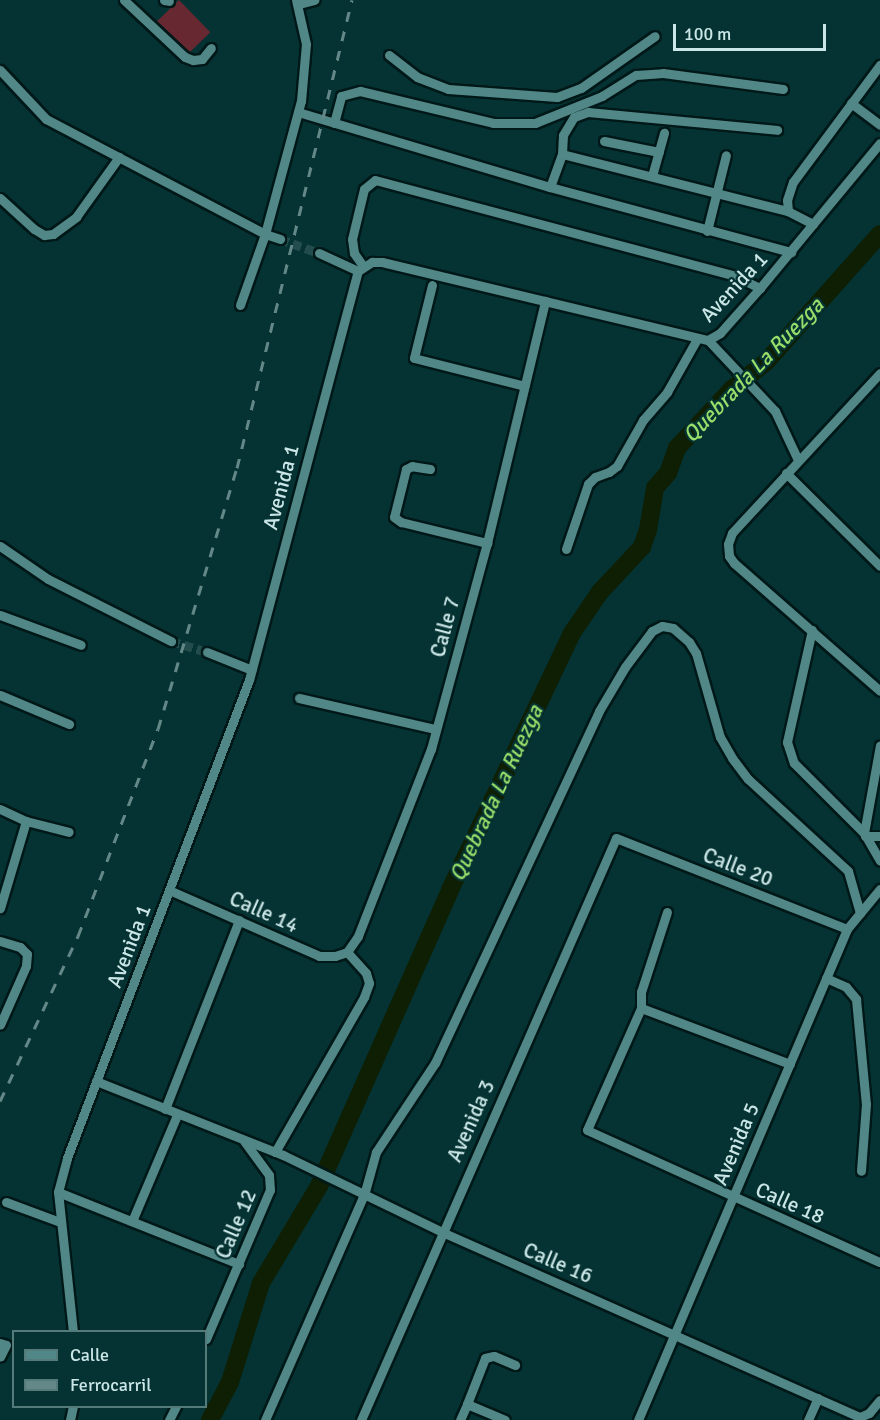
<!DOCTYPE html>
<style>
body{margin:0}
#map{position:relative;width:880px;height:1420px;overflow:hidden;background:#053232;font-family:Signika,sans-serif}
div>[style]{position:absolute}
[style*='--x']{left:calc(var(--x)*1px);top:calc(var(--y)*1px);width:calc(var(--w)*1px);rotate:calc(var(--a)*1deg)}
.green>*{inset:0;background:#672831;transform-origin:0 0}
.river>*{height:18px;margin:-9px;padding:0 9px;transform-origin:9px;border-radius:9px;background:#0e1f03}
.minor-tunnel>*{height:9px;margin-top:-4.5px;transform-origin:0;background:repeating-linear-gradient(90deg,#234d4d 0 9px,transparent 0 13.5px)}
.roads{filter:drop-shadow(2px 0 #001818) drop-shadow(-2px 0 #001818) drop-shadow(0 2px #001818) drop-shadow(0 -2px #001818)}
.minor>*{height:9px;margin:-4.5px;padding:0 4.5px;transform-origin:4.5px;border-radius:4.5px;background:#518786}
.rail>*{height:3px;margin-top:-1.5px;transform-origin:0;background:repeating-linear-gradient(90deg,#648888 0 10px,transparent 0 20px)}
span{translate:-50% -50%;white-space:nowrap;text-align:center;line-height:1.15;-webkit-text-stroke:4.5px #053232;paint-order:stroke}
.street-label{font-size:21px;color:#cbe6e6}
.water-label{font-size:22px;color:#98de69;font-style:italic}
.legend{position:absolute;left:12px;top:1330px;width:195px;height:78px;box-sizing:border-box;background:#053232;border:2px solid #547a7a;margin:0;padding:8px 10px;list-style:none;font-size:18px;color:#cbe6e6}
.legend li{display:flex;align-items:center;gap:12px;height:30px}
.legend b{width:30px;border:2px solid #547a7a}
.scale{position:absolute;left:673px;top:24px;width:153px;height:27px;box-sizing:border-box;border:3px solid #cbe6e6;border-top:0;padding-left:8px;font-size:18px;line-height:21px;white-space:nowrap;color:#cbe6e6;-webkit-text-stroke:4px #053232;paint-order:stroke}
</style>
<div id="map">
<div class="green">
<i style="left:179px;top:0;width:45px;height:31px;rotate:46deg"></i>
</div>
<div class="river">
<i style="--x:210;--y:1420;--w:43;--a:-62.2"></i>
<i style="--x:230;--y:1382;--w:104;--a:-72.6"></i>
<i style="--x:261;--y:1283;--w:113;--a:-59.1"></i>
<i style="--x:319;--y:1186;--w:324;--a:-66.1"></i>
<i style="--x:450;--y:890;--w:284;--a:-64.6"></i>
<i style="--x:572;--y:633;--w:50;--a:-55.7"></i>
<i style="--x:600;--y:592;--w:62;--a:-47"></i>
<i style="--x:642;--y:547;--w:18;--a:-71"></i>
<i style="--x:648;--y:530;--w:43;--a:-80.5"></i>
<i style="--x:655;--y:488;--w:20;--a:-49"></i>
<i style="--x:668;--y:473;--w:27;--a:-70"></i>
<i style="--x:677;--y:448;--w:81;--a:-47"></i>
<i style="--x:732;--y:389;--w:43;--a:-38.5"></i>
<i style="--x:766;--y:362;--w:171;--a:-48.3"></i>
</div>
<div class="minor-tunnel">
<i style="--x:280;--y:239;--w:41;--a:19.7"></i>
<i style="--x:171;--y:641;--w:38;--a:17"></i>
</div>
<div class="roads">
<div class="minor">
<i style="--x:124;--y:0;--w:83;--a:43.1"></i>
<i style="--x:185;--y:57;--w:9;--a:21"></i>
<i style="--x:193;--y:60;--w:9;--a:-6"></i>
<i style="--x:202;--y:59;--w:14;--a:-51"></i>
<i style="--x:164;--y:0;--w:5;--a:11"></i>
<i style="--x:299;--y:4;--w:16;--a:-15"></i>
<i style="--x:389;--y:55;--w:36;--a:38"></i>
<i style="--x:417;--y:77;--w:33;--a:21"></i>
<i style="--x:448;--y:89;--w:109;--a:4.2"></i>
<i style="--x:557;--y:97;--w:26;--a:-21"></i>
<i style="--x:581;--y:88;--w:90;--a:-35.1"></i>
<i style="--x:0;--y:70;--w:67;--a:46.8"></i>
<i style="--x:46;--y:119;--w:247;--a:27.7"></i>
<i style="--x:265;--y:234;--w:16;--a:18"></i>
<i style="--x:851;--y:103;--w:36;--a:37"></i>
<i style="--x:298;--y:112;--w:263;--a:16.6"></i>
<i style="--x:550;--y:187;--w:250;--a:15.1"></i>
<i style="--x:334;--y:123;--w:28;--a:-75"></i>
<i style="--x:341;--y:96;--w:20;--a:-15"></i>
<i style="--x:360;--y:91;--w:137;--a:13.5"></i>
<i style="--x:493;--y:123;--w:42;--a:0"></i>
<i style="--x:535;--y:123;--w:72;--a:-21.9"></i>
<i style="--x:602;--y:96;--w:40;--a:-32"></i>
<i style="--x:636;--y:75;--w:27;--a:-4"></i>
<i style="--x:663;--y:73;--w:121;--a:7.6"></i>
<i style="--x:604;--y:141;--w:56;--a:11.3"></i>
<i style="--x:562;--y:154;--w:19;--a:-87"></i>
<i style="--x:563;--y:135;--w:21;--a:-59"></i>
<i style="--x:574;--y:117;--w:15;--a:-20"></i>
<i style="--x:588;--y:112;--w:190;--a:5.4"></i>
<i style="--x:652;--y:176;--w:45;--a:-74.4"></i>
<i style="--x:550;--y:187;--w:35;--a:-70"></i>
<i style="--x:562;--y:154;--w:233;--a:14.2"></i>
<i style="--x:0;--y:198;--w:46;--a:42.4"></i>
<i style="--x:34;--y:229;--w:12;--a:31"></i>
<i style="--x:44;--y:235;--w:9;--a:-6"></i>
<i style="--x:53;--y:234;--w:29;--a:-36"></i>
<i style="--x:76;--y:217;--w:74;--a:-54.4"></i>
<i style="--x:813;--y:224;--w:28;--a:-153"></i>
<i style="--x:788;--y:211;--w:11;--a:-95"></i>
<i style="--x:787;--y:200;--w:19;--a:-72"></i>
<i style="--x:793;--y:182;--w:146;--a:-53.4"></i>
<i style="--x:707;--y:231;--w:78;--a:-76"></i>
<i style="--x:319;--y:253;--w:43;--a:24.8"></i>
<i style="--x:363;--y:266;--w:16;--a:-125"></i>
<i style="--x:354;--y:253;--w:14;--a:-98"></i>
<i style="--x:352;--y:239;--w:51;--a:-76.5"></i>
<i style="--x:364;--y:189;--w:14;--a:-39"></i>
<i style="--x:375;--y:180;--w:373;--a:14.9"></i>
<i style="--x:735;--y:276;--w:28;--a:26"></i>
<i style="--x:432;--y:285;--w:75;--a:103.9"></i>
<i style="--x:414;--y:358;--w:114;--a:14.2"></i>
<i style="--x:240;--y:305;--w:75;--a:-70.6"></i>
<i style="--x:265;--y:234;--w:138;--a:-74.9"></i>
<i style="--x:301;--y:101;--w:57;--a:-85"></i>
<i style="--x:306;--y:44;--w:45;--a:-102.8"></i>
<i style="--x:708;--y:340;--w:98;--a:46.7"></i>
<i style="--x:775;--y:411;--w:54;--a:64.9"></i>
<i style="--x:880;--y:373;--w:218;--a:132.8"></i>
<i style="--x:732;--y:533;--w:12;--a:110"></i>
<i style="--x:728;--y:544;--w:12;--a:85"></i>
<i style="--x:729;--y:556;--w:9;--a:54"></i>
<i style="--x:734;--y:563;--w:194;--a:41.2"></i>
<i style="--x:430;--y:469;--w:18;--a:-171"></i>
<i style="--x:412;--y:466;--w:7;--a:153"></i>
<i style="--x:406;--y:469;--w:49;--a:104"></i>
<i style="--x:394;--y:517;--w:9;--a:36"></i>
<i style="--x:401;--y:522;--w:89;--a:13.7"></i>
<i style="--x:786;--y:473;--w:132;--a:44.7"></i>
<i style="--x:0;--y:546;--w:58;--a:34.5"></i>
<i style="--x:48;--y:579;--w:138;--a:26.8"></i>
<i style="--x:566;--y:549;--w:69;--a:-71.3"></i>
<i style="--x:588;--y:484;--w:10;--a:-45"></i>
<i style="--x:595;--y:477;--w:15;--a:-20"></i>
<i style="--x:609;--y:472;--w:10;--a:-37"></i>
<i style="--x:617;--y:466;--w:53;--a:-60.5"></i>
<i style="--x:643;--y:420;--w:37;--a:-49"></i>
<i style="--x:667;--y:392;--w:61;--a:-60.5"></i>
<i style="--x:0;--y:615;--w:86;--a:20.3"></i>
<i style="--x:812;--y:630;--w:115;--a:102.6"></i>
<i style="--x:787;--y:742;--w:22;--a:72"></i>
<i style="--x:794;--y:763;--w:99;--a:45"></i>
<i style="--x:864;--y:833;--w:32;--a:60"></i>
<i style="--x:207;--y:652;--w:48;--a:21.8"></i>
<i style="--x:0;--y:695;--w:75;--a:22.8"></i>
<i style="--x:299;--y:698;--w:140;--a:12.8"></i>
<i style="--x:0;--y:809;--w:29;--a:25"></i>
<i style="--x:26;--y:821;--w:91;--a:106.6"></i>
<i style="--x:26;--y:821;--w:44;--a:14.3"></i>
<i style="--x:864;--y:833;--w:89;--a:-79.7"></i>
<i style="--x:865;--y:836;--w:15;--a:0"></i>
<i style="--x:169;--y:890;--w:164;--a:23.7"></i>
<i style="--x:319;--y:956;--w:16;--a:0"></i>
<i style="--x:335;--y:956;--w:13;--a:-18"></i>
<i style="--x:0;--y:941;--w:21;--a:17"></i>
<i style="--x:20;--y:947;--w:10;--a:45"></i>
<i style="--x:27;--y:954;--w:12;--a:95"></i>
<i style="--x:26;--y:966;--w:64;--a:113.8"></i>
<i style="--x:347;--y:952;--w:19;--a:-55"></i>
<i style="--x:358;--y:936;--w:201;--a:-68.7"></i>
<i style="--x:431;--y:749;--w:213;--a:-74.8"></i>
<i style="--x:487;--y:543;--w:249;--a:-76.5"></i>
<i style="--x:826;--y:978;--w:22;--a:24"></i>
<i style="--x:846;--y:987;--w:16;--a:50"></i>
<i style="--x:856;--y:999;--w:105;--a:84.6"></i>
<i style="--x:866;--y:1104;--w:67;--a:94.3"></i>
<i style="--x:641;--y:1008;--w:16;--a:-90"></i>
<i style="--x:641;--y:992;--w:84;--a:-72"></i>
<i style="--x:790;--y:1064;--w:159;--a:-159.4"></i>
<i style="--x:641;--y:1008;--w:133;--a:113.9"></i>
<i style="--x:587;--y:1130;--w:321;--a:24.3"></i>
<i style="--x:96;--y:1081;--w:201;--a:21.6"></i>
<i style="--x:283;--y:1155;--w:177;--a:25.8"></i>
<i style="--x:442;--y:1232;--w:457;--a:23.9"></i>
<i style="--x:860;--y:1417;--w:10;--a:-24"></i>
<i style="--x:869;--y:1413;--w:17;--a:-50"></i>
<i style="--x:165;--y:1109;--w:203;--a:-68.6"></i>
<i style="--x:275;--y:1152;--w:179;--a:-60.1"></i>
<i style="--x:364;--y:997;--w:15;--a:-70"></i>
<i style="--x:369;--y:983;--w:10;--a:-107"></i>
<i style="--x:366;--y:973;--w:28;--a:-132"></i>
<i style="--x:58;--y:1192;--w:195;--a:21.7"></i>
<i style="--x:6;--y:1202;--w:58;--a:20.3"></i>
<i style="--x:132;--y:1221;--w:115;--a:-67"></i>
<i style="--x:73;--y:1332;--w:141;--a:-96.1"></i>
<i style="--x:58;--y:1192;--w:35;--a:-75"></i>
<i style="--x:67;--y:1158;--w:511;--a:-69.16"></i>
<i style="--x:249;--y:680;--w:423;--a:-75.1"></i>
<i style="--x:358;--y:271;--w:17;--a:-33"></i>
<i style="--x:372;--y:262;--w:10;--a:0"></i>
<i style="--x:382;--y:262;--w:335;--a:13.5"></i>
<i style="--x:708;--y:340;--w:14;--a:-30"></i>
<i style="--x:720;--y:333;--w:60;--a:-48.4"></i>
<i style="--x:760;--y:288;--w:188;--a:-50.4"></i>
<i style="--x:206;--y:1339;--w:162;--a:-66.8"></i>
<i style="--x:270;--y:1190;--w:15;--a:-94"></i>
<i style="--x:269;--y:1175;--w:42;--a:-126.3"></i>
<i style="--x:0;--y:1343;--w:6;--a:18"></i>
<i style="--x:6;--y:1345;--w:13;--a:117"></i>
<i style="--x:467;--y:1404;--w:49;--a:-68.6"></i>
<i style="--x:485;--y:1358;--w:9;--a:-13"></i>
<i style="--x:494;--y:1356;--w:23;--a:23"></i>
<i style="--x:70;--y:1420;--w:14;--a:-78"></i>
<i style="--x:169;--y:1420;--w:16;--a:-63"></i>
<i style="--x:265;--y:1420;--w:246;--a:-66.3"></i>
<i style="--x:364;--y:1195;--w:45;--a:-74.4"></i>
<i style="--x:376;--y:1152;--w:107;--a:-56.5"></i>
<i style="--x:435;--y:1063;--w:388;--a:-65"></i>
<i style="--x:599;--y:711;--w:51;--a:-59.4"></i>
<i style="--x:625;--y:667;--w:45;--a:-53.1"></i>
<i style="--x:652;--y:631;--w:11;--a:-27"></i>
<i style="--x:662;--y:626;--w:11;--a:10"></i>
<i style="--x:673;--y:628;--w:21;--a:41"></i>
<i style="--x:689;--y:642;--w:13;--a:58"></i>
<i style="--x:696;--y:653;--w:87;--a:74.1"></i>
<i style="--x:720;--y:737;--w:24;--a:60"></i>
<i style="--x:732;--y:758;--w:26;--a:53"></i>
<i style="--x:748;--y:779;--w:136;--a:42.6"></i>
<i style="--x:848;--y:871;--w:44;--a:74.1"></i>
<i style="--x:361;--y:1420;--w:635;--a:-66.34"></i>
<i style="--x:616;--y:838;--w:248;--a:21.5"></i>
<i style="--x:460;--y:1420;--w:17;--a:-66"></i>
<i style="--x:467;--y:1404;--w:41;--a:22.8"></i>
<i style="--x:638;--y:1420;--w:534;--a:-66.94"></i>
<i style="--x:847;--y:929;--w:52;--a:-50.5"></i>
<i style="--x:808;--y:1420;--w:24;--a:-66"></i>
</div>
</div>
<div class="rail">
<i style="--x:0;--y:1101;--w:183;--a:-64.7"></i>
<i style="--x:78;--y:936;--w:222;--a:-68.9"></i>
<i style="--x:158;--y:729;--w:273;--a:-73.2"></i>
<i style="--x:237;--y:468;--w:482;--a:-76.2"></i>
</div>
<div class="street-label">
<span style="left:734px;top:287px;rotate:-47deg">Avenida 1</span>
<span style="left:281px;top:487px;rotate:-75deg">Avenida 1</span>
<span style="left:445px;top:627px;rotate:-75deg">Calle 7</span>
<span style="left:738px;top:867px;rotate:21deg">Calle 20</span>
<span style="left:264px;top:912px;rotate:24deg">Calle 14</span>
<span style="left:129px;top:946px;rotate:-69deg">Avenida 1</span>
<span style="left:471px;top:1121px;rotate:-66deg">Avenida 3</span>
<span style="left:736px;top:1144px;rotate:-67deg">Avenida 5</span>
<span style="left:790px;top:1203px;rotate:24deg">Calle 18</span>
<span style="left:236px;top:1224px;rotate:-67deg">Calle 12</span>
<span style="left:558px;top:1263px;rotate:23deg">Calle 16</span>
</div>
<div class="water-label">
<span style="left:753px;top:370px;rotate:-46deg">Quebrada La Ruezga</span>
<span style="left:496px;top:793px;rotate:-65deg">Quebrada La Ruezga</span>
</div>
<ul class="legend">
<li><b style="height:8px;background:#518786"></b>Calle</li>
<li><b style="height:8px;background:#648888"></b>Ferrocarril</li>
</ul>
<div class="scale">100 m</div>
</div>
